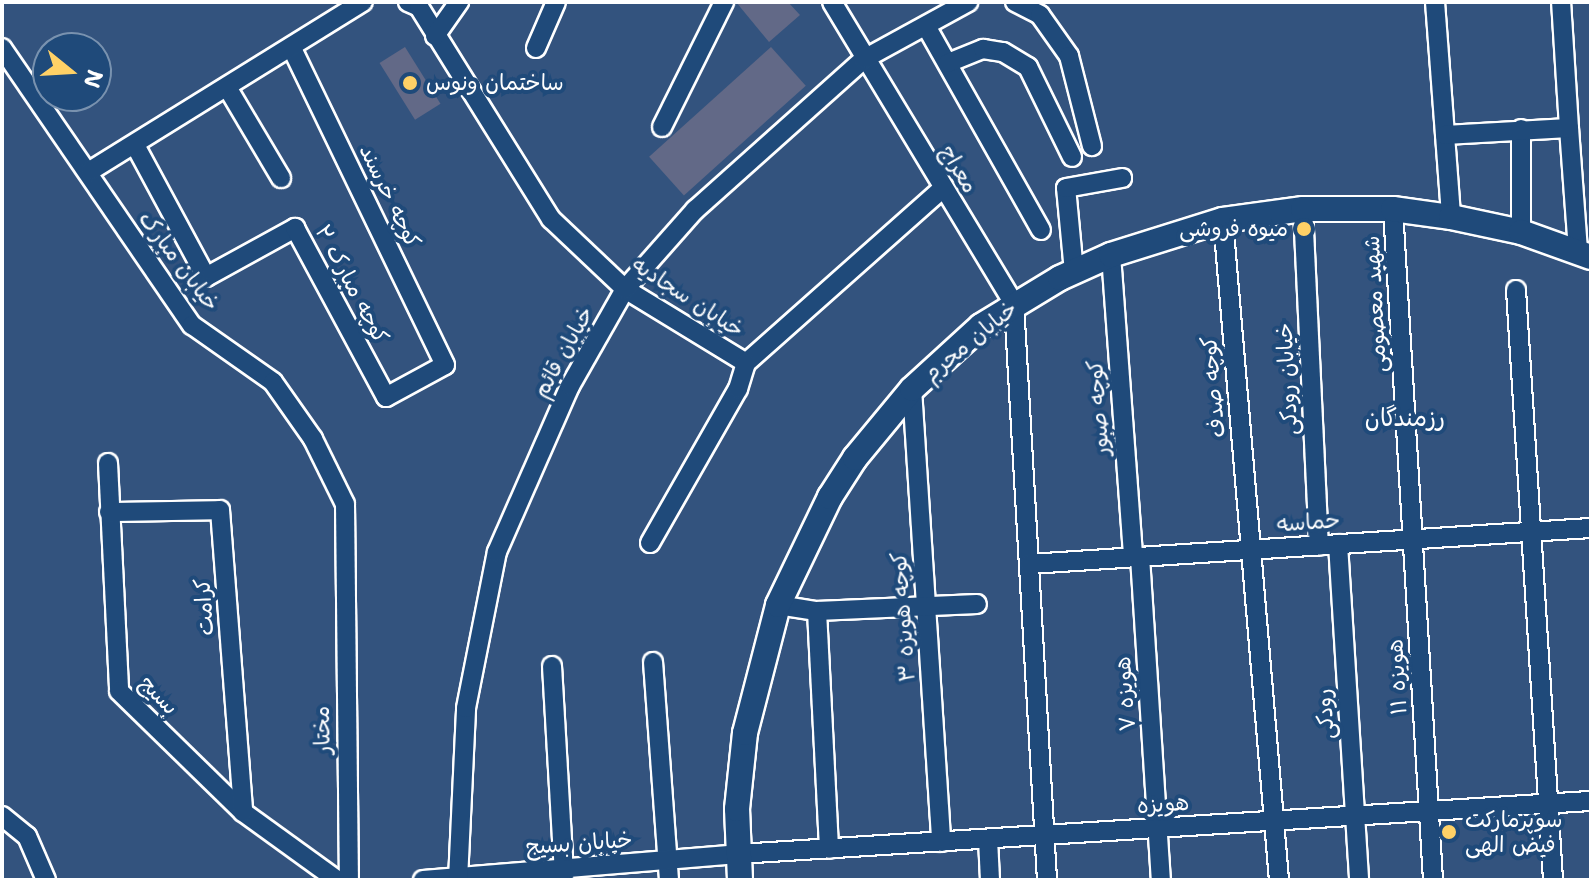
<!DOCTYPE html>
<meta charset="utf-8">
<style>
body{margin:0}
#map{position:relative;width:1593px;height:882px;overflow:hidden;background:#33537e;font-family:"Shantell Sans","Playpen Sans Arabic",sans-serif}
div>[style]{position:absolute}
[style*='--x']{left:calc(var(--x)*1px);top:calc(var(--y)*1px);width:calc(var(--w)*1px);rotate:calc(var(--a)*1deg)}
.building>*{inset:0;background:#626987;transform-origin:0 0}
.roads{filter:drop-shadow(2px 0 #fff) drop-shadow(-2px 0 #fff) drop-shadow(0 2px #fff) drop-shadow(0 -2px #fff)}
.street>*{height:18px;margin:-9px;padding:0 9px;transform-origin:9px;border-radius:9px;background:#1f4a7a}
.secondary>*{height:24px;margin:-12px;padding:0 12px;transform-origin:12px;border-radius:12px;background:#1f4a7a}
.dots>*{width:22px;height:22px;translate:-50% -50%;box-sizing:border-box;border:4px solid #1f4a7a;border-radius:50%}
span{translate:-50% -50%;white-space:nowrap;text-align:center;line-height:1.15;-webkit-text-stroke:8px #1f4a7a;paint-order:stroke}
.poi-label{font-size:22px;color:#fff}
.left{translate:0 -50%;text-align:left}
.right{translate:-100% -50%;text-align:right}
.street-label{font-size:22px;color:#fff}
.neighbourhood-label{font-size:24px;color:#fff}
.frame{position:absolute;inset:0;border:4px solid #fff;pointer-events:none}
.north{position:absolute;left:32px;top:32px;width:80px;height:80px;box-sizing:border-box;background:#1f4a7a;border:2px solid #7992af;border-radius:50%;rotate:108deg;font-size:22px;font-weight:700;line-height:32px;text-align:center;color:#fff}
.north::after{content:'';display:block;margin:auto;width:28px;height:36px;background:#ffd166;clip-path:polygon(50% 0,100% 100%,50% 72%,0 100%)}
</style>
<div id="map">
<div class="building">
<i style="clip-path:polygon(736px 2px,788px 2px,800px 15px,769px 42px)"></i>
<i style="left:405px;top:47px;width:67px;height:30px;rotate:58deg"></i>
<i style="left:771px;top:47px;width:52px;height:164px;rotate:48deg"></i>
</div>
<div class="roads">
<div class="street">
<i style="--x:408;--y:2;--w:12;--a:24"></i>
<i style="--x:419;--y:7;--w:250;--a:58.1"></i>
<i style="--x:551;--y:219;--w:102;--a:43.4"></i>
<i style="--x:625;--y:289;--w:142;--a:31.4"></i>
<i style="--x:832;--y:2;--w:353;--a:58.9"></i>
<i style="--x:1014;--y:304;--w:577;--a:86.72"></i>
<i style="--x:1015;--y:2;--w:28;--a:27"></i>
<i style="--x:1040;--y:15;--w:50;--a:54.7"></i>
<i style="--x:1069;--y:56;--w:93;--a:75.7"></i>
<i style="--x:1435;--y:2;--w:216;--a:85.7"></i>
<i style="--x:926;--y:26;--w:234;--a:60.6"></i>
<i style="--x:435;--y:36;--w:42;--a:-54.8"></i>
<i style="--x:2;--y:48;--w:336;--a:55.6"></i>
<i style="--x:192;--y:325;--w:99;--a:35.1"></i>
<i style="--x:273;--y:382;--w:70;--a:54.9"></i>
<i style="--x:313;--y:439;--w:72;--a:63.8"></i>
<i style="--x:345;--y:504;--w:376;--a:89.4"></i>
<i style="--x:536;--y:48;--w:50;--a:-66.5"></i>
<i style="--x:948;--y:63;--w:38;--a:-22"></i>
<i style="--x:983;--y:49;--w:20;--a:9"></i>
<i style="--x:1003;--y:52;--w:29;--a:31"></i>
<i style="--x:1028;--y:67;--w:100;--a:63.9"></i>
<i style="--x:227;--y:87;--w:106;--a:59.3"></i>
<i style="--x:662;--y:127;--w:140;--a:-63.6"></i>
<i style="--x:1569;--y:128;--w:123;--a:85.8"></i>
<i style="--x:1521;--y:129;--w:103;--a:90"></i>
<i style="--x:1445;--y:135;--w:124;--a:-3.2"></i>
<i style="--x:1569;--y:128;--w:126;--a:-93.6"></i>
<i style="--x:135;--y:145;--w:150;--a:61.7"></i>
<i style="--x:206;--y:277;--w:102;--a:-28.8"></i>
<i style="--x:295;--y:228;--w:192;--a:61.7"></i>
<i style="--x:386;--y:397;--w:67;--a:-28.5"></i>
<i style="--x:445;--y:365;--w:351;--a:-115.8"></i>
<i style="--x:90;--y:171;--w:321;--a:-31.8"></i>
<i style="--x:1303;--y:209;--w:337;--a:87.3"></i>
<i style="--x:1393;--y:209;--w:672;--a:86.59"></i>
<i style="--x:1223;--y:220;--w:662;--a:85.15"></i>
<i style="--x:1111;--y:255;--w:303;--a:85.8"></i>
<i style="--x:1074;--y:272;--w:84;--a:-95.4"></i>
<i style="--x:1066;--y:188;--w:57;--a:-10.1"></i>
<i style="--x:1516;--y:290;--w:591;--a:86.41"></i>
<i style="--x:746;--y:363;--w:264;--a:-41.6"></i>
<i style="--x:912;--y:389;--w:454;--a:86.3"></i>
<i style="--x:108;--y:463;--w:228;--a:87.2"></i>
<i style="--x:119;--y:691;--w:173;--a:44.3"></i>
<i style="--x:243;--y:812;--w:116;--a:35.9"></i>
<i style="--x:109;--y:512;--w:111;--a:-1"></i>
<i style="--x:220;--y:510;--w:303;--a:85.6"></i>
<i style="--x:650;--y:543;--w:177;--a:-60.3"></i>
<i style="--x:738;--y:389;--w:27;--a:-73"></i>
<i style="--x:1338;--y:544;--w:337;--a:86.4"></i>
<i style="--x:1140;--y:557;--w:324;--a:86.3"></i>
<i style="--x:1029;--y:564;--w:563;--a:-3.67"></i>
<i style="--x:778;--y:605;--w:39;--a:9"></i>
<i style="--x:817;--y:611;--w:160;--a:-2.5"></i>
<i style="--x:817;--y:611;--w:238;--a:87.1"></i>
<i style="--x:653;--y:662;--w:219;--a:85.8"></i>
<i style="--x:552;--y:666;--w:211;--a:86.7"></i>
<i style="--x:2;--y:816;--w:32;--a:39"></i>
<i style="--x:27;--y:836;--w:48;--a:66.6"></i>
<i style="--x:988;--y:839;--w:41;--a:87.2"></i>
<i style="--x:423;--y:880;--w:316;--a:-4.7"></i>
<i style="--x:738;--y:854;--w:855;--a:-3.56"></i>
<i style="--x:458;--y:880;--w:172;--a:-87.3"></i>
<i style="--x:466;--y:708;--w:159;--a:-78.8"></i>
<i style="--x:497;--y:552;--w:181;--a:-66.3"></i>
<i style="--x:570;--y:386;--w:112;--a:-60.4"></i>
<i style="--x:625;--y:289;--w:106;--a:-48.5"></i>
<i style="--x:695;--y:210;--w:227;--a:-41.8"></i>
<i style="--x:864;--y:59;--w:119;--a:-28.7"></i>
</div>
<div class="secondary">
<i style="--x:740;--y:880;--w:71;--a:-92.4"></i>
<i style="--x:737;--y:809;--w:76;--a:-84"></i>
<i style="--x:745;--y:733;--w:132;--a:-75.5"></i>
<i style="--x:778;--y:605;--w:120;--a:-64.3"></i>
<i style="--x:830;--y:497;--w:46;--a:-57.3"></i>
<i style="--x:855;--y:458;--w:89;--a:-50.4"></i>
<i style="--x:912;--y:389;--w:93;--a:-42.4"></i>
<i style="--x:981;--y:326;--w:92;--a:-31.3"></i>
<i style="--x:1060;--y:278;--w:56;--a:-24.3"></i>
<i style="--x:1111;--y:255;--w:117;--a:-17.4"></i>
<i style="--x:1223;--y:220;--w:81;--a:-7.8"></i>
<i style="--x:1303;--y:209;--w:90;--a:0"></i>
<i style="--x:1393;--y:209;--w:59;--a:7.9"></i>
<i style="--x:1451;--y:217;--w:72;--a:12.1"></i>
<i style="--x:1521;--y:232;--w:74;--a:19.7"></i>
</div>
</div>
<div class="dots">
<i style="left:410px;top:83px;background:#ffd166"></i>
<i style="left:1304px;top:229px;background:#ffd166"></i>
<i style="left:1449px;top:832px;background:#ffd166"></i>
</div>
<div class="poi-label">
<span class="left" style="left:426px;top:83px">ساختمان ونوس</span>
<span class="right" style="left:1288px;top:229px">میوه فروشی</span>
<span class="left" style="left:1465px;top:832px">سوپرمارکت<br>فیض الهی</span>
</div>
<div class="street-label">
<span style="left:959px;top:169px;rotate:59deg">معراج</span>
<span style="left:390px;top:196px;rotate:64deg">کوچه خرسند</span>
<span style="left:179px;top:261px;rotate:53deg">خیابان مبارک</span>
<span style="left:352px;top:284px;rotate:62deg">کوچه مبارک ۲</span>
<span style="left:688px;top:297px;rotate:33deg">خیابان سجادیه</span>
<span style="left:1375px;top:304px;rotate:-93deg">شهید معصومی</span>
<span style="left:970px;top:341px;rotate:-39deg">خیابان محرم</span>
<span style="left:563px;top:352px;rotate:-61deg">خیابان قائم</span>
<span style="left:1287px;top:379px;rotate:-93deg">خیابان رودکی</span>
<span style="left:1213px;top:387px;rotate:-95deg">کوچه صدف</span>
<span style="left:1098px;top:408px;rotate:-94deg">کوچه صبور</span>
<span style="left:1308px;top:522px;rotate:-4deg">حماسه</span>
<span style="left:204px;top:607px;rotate:-94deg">کرامت</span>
<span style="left:903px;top:617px;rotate:-94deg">کوچه هویزه ۳</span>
<span style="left:1397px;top:677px;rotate:-93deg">هویزه ۱۱</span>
<span style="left:1125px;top:694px;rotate:-94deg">هویزه ۷</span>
<span style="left:159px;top:695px;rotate:46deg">بسیج</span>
<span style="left:1325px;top:714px;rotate:-94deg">رودکی</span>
<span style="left:322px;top:730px;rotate:-91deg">مختار</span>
<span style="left:1163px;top:804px;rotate:-4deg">هویزه</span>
<span style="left:579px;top:843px;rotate:-4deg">خیابان بسیج</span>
</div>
<div class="neighbourhood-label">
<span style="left:1405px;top:419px">رزمندگان</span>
</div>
<div class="frame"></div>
<div class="north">N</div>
</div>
